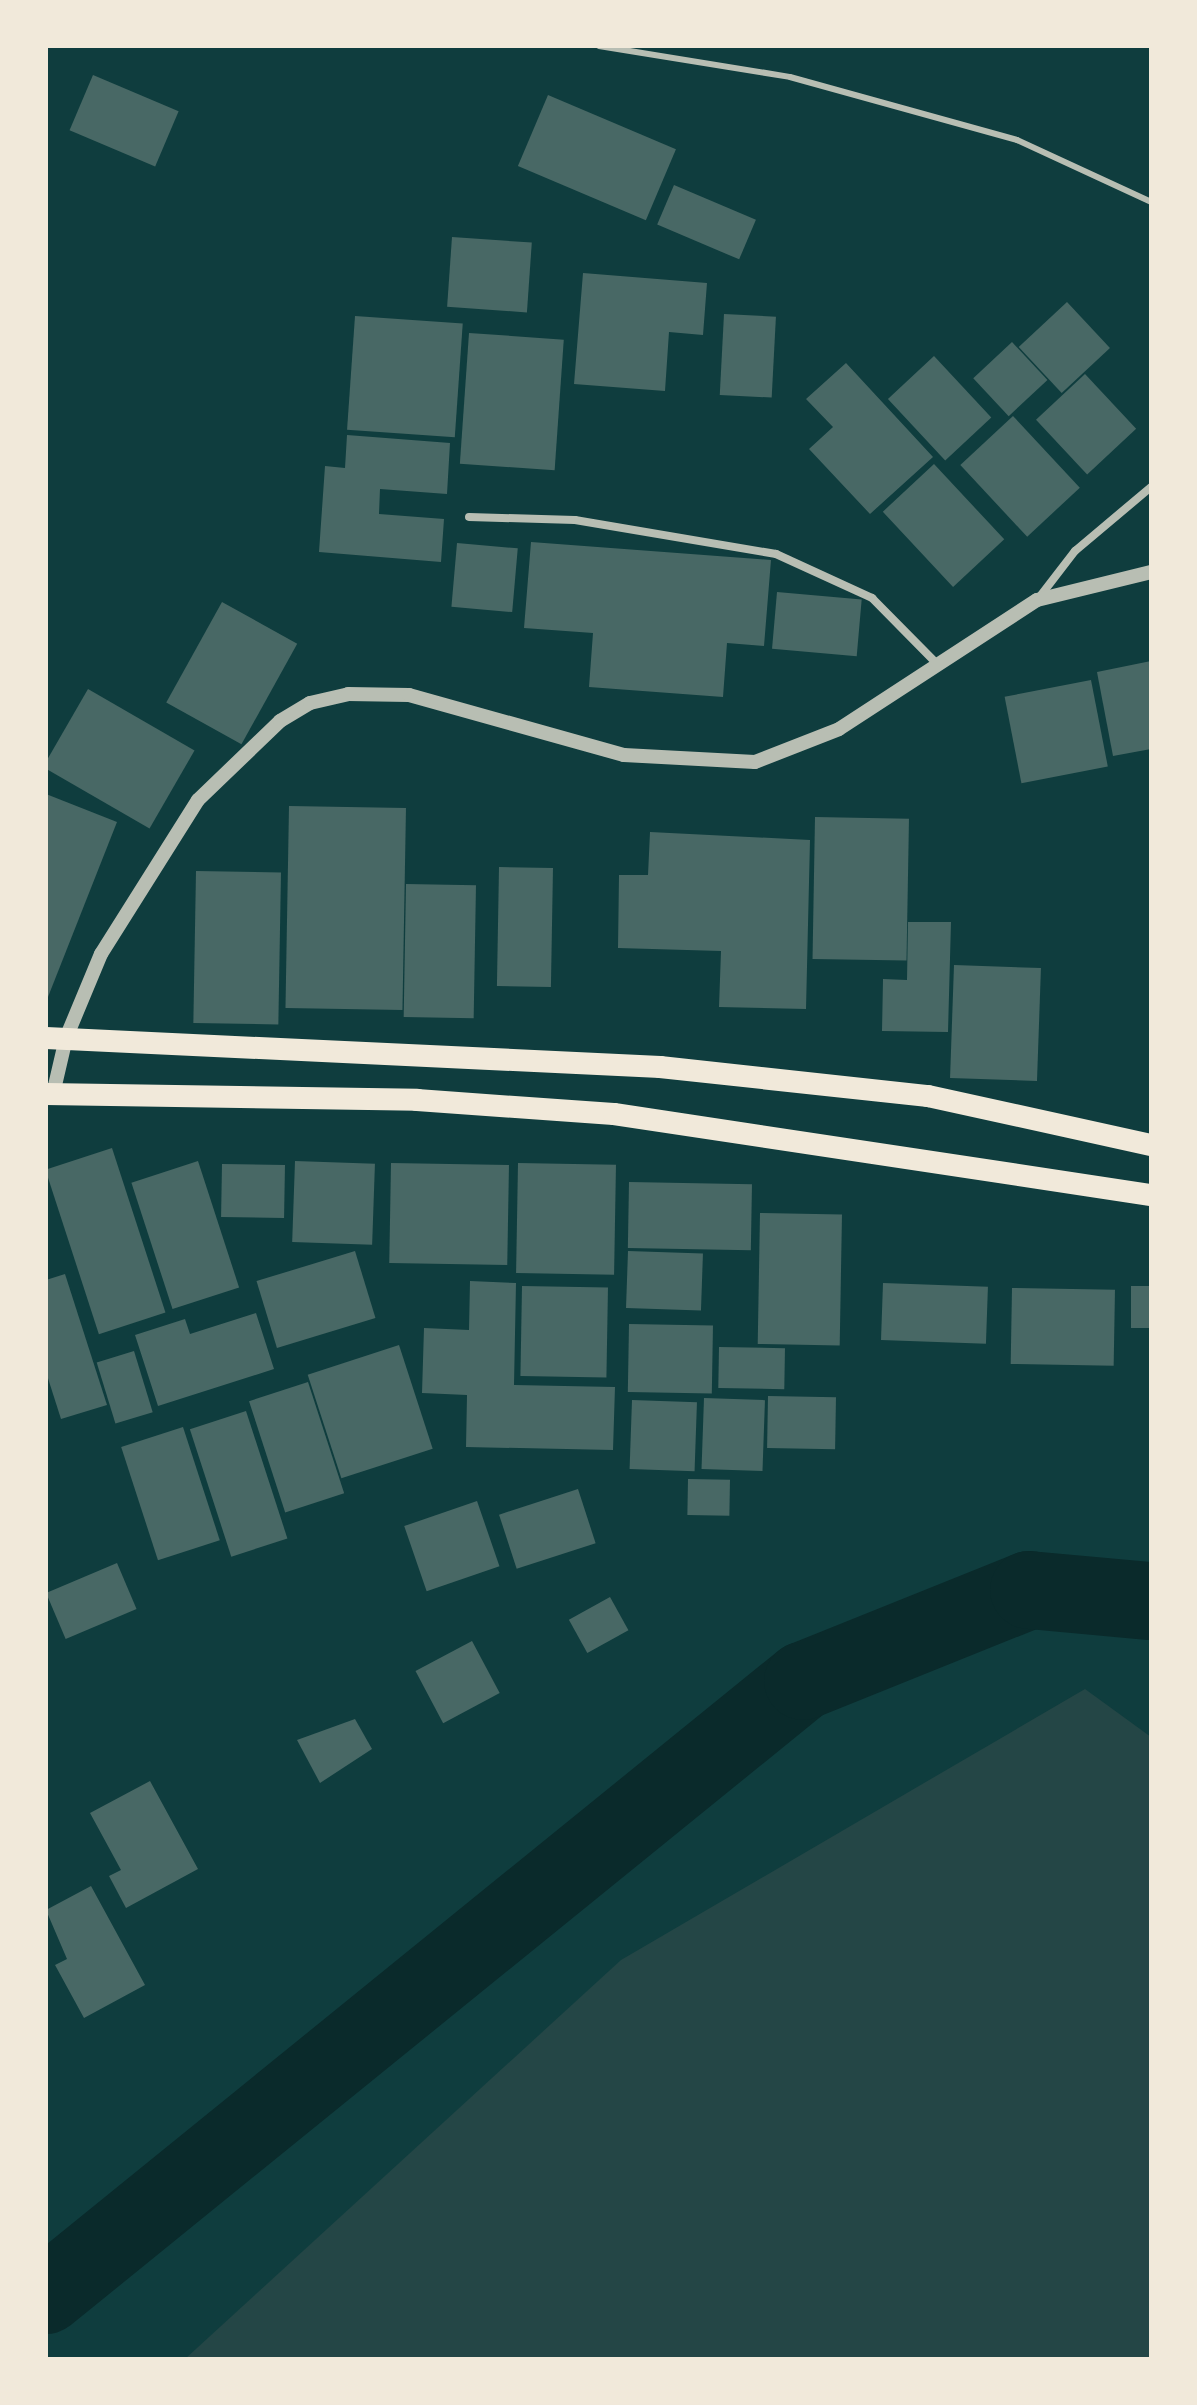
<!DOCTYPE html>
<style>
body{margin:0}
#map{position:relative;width:1197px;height:2405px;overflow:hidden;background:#0f3d3e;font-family:"Crimson Pro",serif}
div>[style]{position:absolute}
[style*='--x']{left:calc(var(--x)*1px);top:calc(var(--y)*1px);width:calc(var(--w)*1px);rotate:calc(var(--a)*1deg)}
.green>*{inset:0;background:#244646}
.river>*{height:78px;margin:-39px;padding:0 39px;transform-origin:39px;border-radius:39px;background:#0a2a2b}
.building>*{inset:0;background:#486865;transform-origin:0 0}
.service>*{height:6px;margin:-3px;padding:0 3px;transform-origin:3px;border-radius:3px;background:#b8beb3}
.minor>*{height:8px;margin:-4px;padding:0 4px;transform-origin:4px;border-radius:4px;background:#b8beb3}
.tertiary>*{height:14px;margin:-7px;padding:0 7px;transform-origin:7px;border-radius:7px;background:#b8beb3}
.trunk>*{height:22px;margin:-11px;padding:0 11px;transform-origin:11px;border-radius:11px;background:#f1e9da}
span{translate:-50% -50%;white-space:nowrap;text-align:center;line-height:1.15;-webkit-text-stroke:7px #f1e9da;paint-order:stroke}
.frame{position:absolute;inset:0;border:48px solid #f1e9da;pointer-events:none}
</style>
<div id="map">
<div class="green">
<i style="clip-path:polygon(1085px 1689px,1151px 1737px,1151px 2359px,185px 2359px,621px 1960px)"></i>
</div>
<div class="river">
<i style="--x:46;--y:2295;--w:975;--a:-39.05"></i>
<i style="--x:803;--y:1681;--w:244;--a:-21.9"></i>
<i style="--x:1029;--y:1590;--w:122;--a:5.2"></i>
</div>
<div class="building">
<i style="left:93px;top:75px;width:93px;height:60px;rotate:23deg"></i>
<i style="left:548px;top:95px;width:139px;height:77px;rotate:23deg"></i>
<i style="left:674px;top:185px;width:89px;height:43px;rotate:23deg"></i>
<i style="left:452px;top:237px;width:80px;height:70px;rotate:4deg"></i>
<i style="clip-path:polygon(583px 273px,707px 283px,703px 335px,669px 332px,665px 391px,574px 384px)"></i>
<i style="left:1067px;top:302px;width:63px;height:66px;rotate:47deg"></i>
<i style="left:724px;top:314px;width:52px;height:81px;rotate:3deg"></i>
<i style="left:355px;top:316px;width:108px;height:114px;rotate:4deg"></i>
<i style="left:469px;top:333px;width:95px;height:131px;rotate:4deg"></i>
<i style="left:1012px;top:342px;width:52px;height:53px;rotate:47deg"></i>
<i style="left:934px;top:356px;width:84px;height:63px;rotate:47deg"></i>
<i style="clip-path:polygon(846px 363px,933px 457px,870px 514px,809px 449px,833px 427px,806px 399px)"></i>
<i style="left:1085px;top:374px;width:75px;height:67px;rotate:47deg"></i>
<i style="left:1013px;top:416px;width:98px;height:72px;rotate:47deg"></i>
<i style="clip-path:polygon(347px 435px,450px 443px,447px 494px,380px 489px,379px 514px,444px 519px,441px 562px,319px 552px,325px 466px,345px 468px)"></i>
<i style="left:934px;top:464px;width:103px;height:70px;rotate:47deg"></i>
<i style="clip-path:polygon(531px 542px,771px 560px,764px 646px,727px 643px,723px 697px,589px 687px,593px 633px,524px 628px)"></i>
<i style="left:457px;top:543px;width:61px;height:64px;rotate:5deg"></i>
<i style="left:777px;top:592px;width:85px;height:57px;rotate:5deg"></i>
<i style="left:222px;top:602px;width:86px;height:115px;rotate:29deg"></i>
<i style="clip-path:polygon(1151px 661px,1151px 749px,1113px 756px,1097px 672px)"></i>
<i style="left:1091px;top:680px;width:88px;height:88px;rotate:79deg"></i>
<i style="left:88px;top:689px;width:123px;height:90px;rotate:30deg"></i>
<i style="clip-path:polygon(46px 794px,117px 822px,46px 1002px)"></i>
<i style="left:289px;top:806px;width:117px;height:202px;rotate:1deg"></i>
<i style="left:815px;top:817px;width:94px;height:142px;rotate:1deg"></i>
<i style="clip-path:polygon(650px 832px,810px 840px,806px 1009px,719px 1007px,721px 951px,618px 948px,619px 875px,648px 875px)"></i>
<i style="left:499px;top:867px;width:54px;height:119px;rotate:1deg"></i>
<i style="left:196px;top:871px;width:85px;height:152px;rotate:1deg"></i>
<i style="left:406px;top:884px;width:70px;height:133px;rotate:1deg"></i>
<i style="clip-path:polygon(908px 922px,951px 922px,948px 1032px,882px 1031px,883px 979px,907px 980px)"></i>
<i style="left:954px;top:965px;width:87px;height:113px;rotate:2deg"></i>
<i style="left:112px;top:1148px;width:173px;height:70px;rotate:72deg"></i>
<i style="left:198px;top:1161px;width:133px;height:70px;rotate:72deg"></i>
<i style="left:295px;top:1161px;width:80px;height:81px;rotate:2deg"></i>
<i style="left:391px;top:1163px;width:118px;height:100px;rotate:1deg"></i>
<i style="left:518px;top:1163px;width:98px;height:110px;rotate:1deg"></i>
<i style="left:222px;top:1164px;width:63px;height:53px;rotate:1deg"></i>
<i style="left:629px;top:1182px;width:123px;height:66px;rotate:1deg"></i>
<i style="left:760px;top:1213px;width:82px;height:131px;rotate:1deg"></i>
<i style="left:355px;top:1251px;width:70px;height:103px;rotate:73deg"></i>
<i style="left:628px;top:1251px;width:75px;height:57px;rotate:2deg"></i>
<i style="clip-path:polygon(65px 1274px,107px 1405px,61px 1419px,46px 1372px,46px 1280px)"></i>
<i style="clip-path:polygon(470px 1281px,516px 1283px,514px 1385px,615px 1387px,613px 1450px,466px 1447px,467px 1395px,422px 1393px,424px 1328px,469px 1330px)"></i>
<i style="left:883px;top:1283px;width:105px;height:57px;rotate:2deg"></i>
<i style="left:522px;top:1286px;width:86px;height:90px;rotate:1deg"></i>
<i style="left:1131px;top:1286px;width:20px;height:42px"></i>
<i style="left:1012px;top:1288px;width:103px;height:76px;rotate:1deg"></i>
<i style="clip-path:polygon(256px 1313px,274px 1369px,158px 1406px,135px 1335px,185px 1319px,190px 1334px)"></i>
<i style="left:629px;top:1324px;width:84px;height:68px;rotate:1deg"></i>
<i style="left:399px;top:1345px;width:109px;height:96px;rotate:72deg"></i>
<i style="left:719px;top:1347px;width:66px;height:41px;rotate:1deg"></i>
<i style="left:134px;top:1351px;width:64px;height:39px;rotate:73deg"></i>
<i style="left:308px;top:1382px;width:117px;height:62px;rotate:72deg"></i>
<i style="left:768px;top:1396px;width:68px;height:52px;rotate:1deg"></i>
<i style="left:704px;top:1398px;width:61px;height:71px;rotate:2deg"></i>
<i style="left:632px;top:1400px;width:65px;height:69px;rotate:2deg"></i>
<i style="left:246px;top:1411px;width:134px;height:59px;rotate:72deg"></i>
<i style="left:183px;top:1427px;width:119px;height:65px;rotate:72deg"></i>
<i style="left:688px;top:1479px;width:42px;height:36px;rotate:1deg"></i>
<i style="left:578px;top:1489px;width:57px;height:83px;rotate:72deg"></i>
<i style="left:477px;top:1501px;width:69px;height:77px;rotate:71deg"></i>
<i style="left:117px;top:1563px;width:50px;height:77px;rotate:67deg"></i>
<i style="left:610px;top:1597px;width:38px;height:47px;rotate:61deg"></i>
<i style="left:472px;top:1641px;width:59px;height:64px;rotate:62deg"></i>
<i style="clip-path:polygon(355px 1719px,372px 1749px,320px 1783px,297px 1740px)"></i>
<i style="clip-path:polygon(150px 1781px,198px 1869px,126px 1908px,109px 1876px,121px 1870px,90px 1813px)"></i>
<i style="clip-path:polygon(91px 1886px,145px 1985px,84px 2018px,55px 1965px,67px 1959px,46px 1910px)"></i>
</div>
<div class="service">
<i style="--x:599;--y:46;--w:193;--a:9.2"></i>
<i style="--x:790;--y:77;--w:236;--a:15.5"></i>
<i style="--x:1017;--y:140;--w:148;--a:24.8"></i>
</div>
<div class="minor">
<i style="--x:469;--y:517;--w:106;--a:1.6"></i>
<i style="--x:575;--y:520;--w:204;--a:9.6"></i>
<i style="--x:776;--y:554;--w:106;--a:24.6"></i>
<i style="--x:872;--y:598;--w:94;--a:45.4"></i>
<i style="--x:1038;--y:599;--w:61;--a:-52.4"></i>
<i style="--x:1075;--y:551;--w:99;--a:-40.1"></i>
</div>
<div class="tertiary">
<i style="--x:53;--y:1094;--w:57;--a:-76.9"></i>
<i style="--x:66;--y:1038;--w:91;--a:-67.4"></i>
<i style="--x:101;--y:954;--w:182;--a:-57.8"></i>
<i style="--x:198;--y:800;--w:114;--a:-43.9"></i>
<i style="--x:280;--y:721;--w:35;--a:-31"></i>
<i style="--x:310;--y:703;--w:39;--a:-13"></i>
<i style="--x:348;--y:694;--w:61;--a:0.9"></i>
<i style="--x:409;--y:695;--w:223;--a:15.6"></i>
<i style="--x:624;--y:755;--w:131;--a:3.1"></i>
<i style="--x:755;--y:762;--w:90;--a:-21.4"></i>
<i style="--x:839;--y:729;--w:236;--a:-33.1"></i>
<i style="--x:1037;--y:600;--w:117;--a:-13.8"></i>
</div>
<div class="trunk">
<i style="--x:46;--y:1038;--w:615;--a:2.7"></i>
<i style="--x:660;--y:1067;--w:270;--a:6.2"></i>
<i style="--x:928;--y:1096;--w:228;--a:12.4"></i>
<i style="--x:46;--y:1094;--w:371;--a:0.9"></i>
<i style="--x:417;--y:1100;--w:197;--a:4.1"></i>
<i style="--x:614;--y:1114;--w:543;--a:8.58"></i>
</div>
<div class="frame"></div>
</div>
